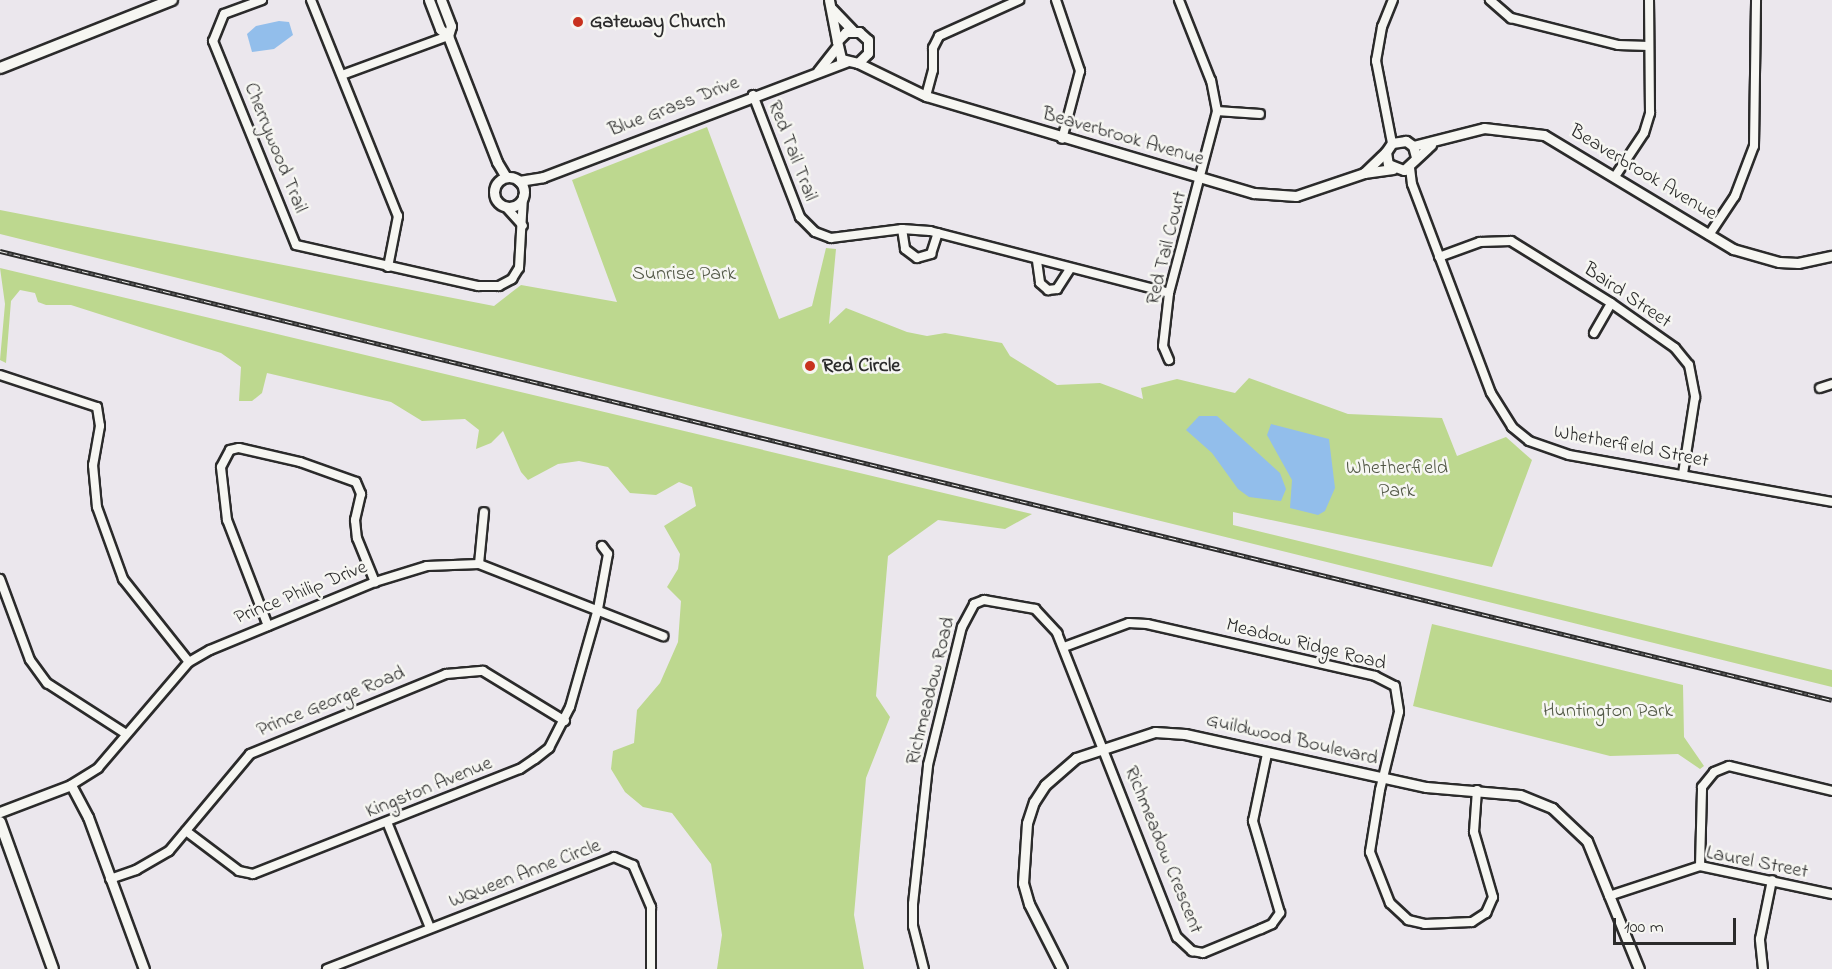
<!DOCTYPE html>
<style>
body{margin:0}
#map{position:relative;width:1832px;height:969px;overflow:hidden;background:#ebe7ed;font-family:"Indie Flower",sans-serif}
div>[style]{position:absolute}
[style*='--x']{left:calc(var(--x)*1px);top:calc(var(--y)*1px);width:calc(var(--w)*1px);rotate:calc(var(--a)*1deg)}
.green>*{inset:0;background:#bdd88f}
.water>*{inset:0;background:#92beeb}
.roads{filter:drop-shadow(2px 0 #2b2b2b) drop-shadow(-2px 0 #2b2b2b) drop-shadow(0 2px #2b2b2b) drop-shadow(0 -2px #2b2b2b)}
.minor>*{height:8px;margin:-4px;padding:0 4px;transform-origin:4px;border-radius:4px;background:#f6f6f2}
.tertiary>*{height:9px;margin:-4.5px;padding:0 4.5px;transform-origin:4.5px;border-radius:4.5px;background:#f6f6f2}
.tertiary>.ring{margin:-4.5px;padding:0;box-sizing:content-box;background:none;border:9px solid #f6f6f2;border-radius:50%}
.secondary>*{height:10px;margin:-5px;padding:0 5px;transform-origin:5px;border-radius:5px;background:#f6f6f2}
.rail>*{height:4.5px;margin-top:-2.25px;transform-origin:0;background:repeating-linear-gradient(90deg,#f6f6f2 0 7px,#2b2b2b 0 14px);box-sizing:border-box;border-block:2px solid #2b2b2b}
.dots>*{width:16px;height:16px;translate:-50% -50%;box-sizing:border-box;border:3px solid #f6f6f2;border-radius:50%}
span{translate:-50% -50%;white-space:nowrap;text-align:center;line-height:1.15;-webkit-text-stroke:5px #f6f6f2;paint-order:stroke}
.poi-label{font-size:20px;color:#2b2b2b;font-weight:700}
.left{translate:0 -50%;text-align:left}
.street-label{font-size:20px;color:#2b2b2b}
.park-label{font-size:20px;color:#505644}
.scale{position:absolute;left:1613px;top:918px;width:123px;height:27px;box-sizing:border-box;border:3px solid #2b2b2b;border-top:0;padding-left:8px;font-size:18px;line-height:21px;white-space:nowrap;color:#2b2b2b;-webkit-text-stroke:4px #f6f6f2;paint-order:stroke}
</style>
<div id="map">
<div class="green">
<i style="clip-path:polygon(707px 127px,779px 319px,812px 306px,826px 248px,836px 249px,829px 324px,846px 308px,907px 332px,927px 336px,945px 333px,1002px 343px,1010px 356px,1057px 385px,1100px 383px,1143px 399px,1141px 388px,1177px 379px,1235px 393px,1249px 378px,1348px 414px,1442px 418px,1457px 456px,1506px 437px,1532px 460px,1492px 567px,1233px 512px,1233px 525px,1832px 670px,1832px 687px,0 234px,0 210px,494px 306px,521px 285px,617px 302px,572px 180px)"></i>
<i style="clip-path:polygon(0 268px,1032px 514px,1005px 529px,938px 520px,888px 556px,876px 696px,890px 717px,866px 778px,854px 915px,864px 969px,717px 969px,722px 935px,711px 864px,672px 813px,643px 807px,625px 792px,611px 769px,613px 751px,634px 743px,637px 710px,660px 683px,678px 642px,681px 601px,667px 587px,678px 569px,680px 554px,664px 526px,696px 506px,692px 487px,679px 482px,656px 495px,630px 493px,608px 467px,579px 461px,558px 464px,528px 480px,521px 472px,503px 431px,491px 443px,476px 449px,479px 430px,465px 419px,422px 421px,391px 402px,267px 373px,262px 393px,252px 401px,239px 401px,241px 367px,221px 353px,71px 305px,46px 305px,38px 302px,35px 293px,20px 290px,11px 301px,6px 363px,0 360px,5px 304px)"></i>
<i style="clip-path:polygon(1432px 624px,1683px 685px,1684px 737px,1704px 766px,1700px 769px,1678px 754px,1610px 756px,1413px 706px)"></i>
</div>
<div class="water">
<i style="clip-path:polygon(279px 21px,289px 22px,293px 35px,274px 49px,252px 52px,247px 34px,256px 26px)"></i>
<i style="clip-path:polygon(1199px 416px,1217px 416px,1280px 473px,1286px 489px,1281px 501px,1249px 497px,1238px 489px,1212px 453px,1186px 430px)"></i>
<i style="clip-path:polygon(1271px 424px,1329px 439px,1335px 488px,1325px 511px,1318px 515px,1290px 508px,1292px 480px,1267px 435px)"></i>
</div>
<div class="roads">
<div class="minor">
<i style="--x:262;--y:0;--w:40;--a:159.8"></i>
<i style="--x:224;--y:14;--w:29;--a:112"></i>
<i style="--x:213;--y:41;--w:220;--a:67.9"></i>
<i style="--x:296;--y:245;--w:187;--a:12.7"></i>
<i style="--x:478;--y:286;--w:21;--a:0"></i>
<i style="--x:499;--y:286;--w:15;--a:-28"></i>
<i style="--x:512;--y:279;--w:13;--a:-58"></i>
<i style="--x:519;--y:268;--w:71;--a:-86.8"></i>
<i style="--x:311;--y:0;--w:233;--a:68.1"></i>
<i style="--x:398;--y:216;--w:52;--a:101.1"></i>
<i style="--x:1056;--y:0;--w:75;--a:71.3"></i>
<i style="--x:1080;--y:71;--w:70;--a:104.8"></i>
<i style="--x:1490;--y:0;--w:28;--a:41"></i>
<i style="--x:1511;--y:18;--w:110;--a:14.2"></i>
<i style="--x:1618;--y:45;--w:31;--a:2"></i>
<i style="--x:342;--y:75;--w:113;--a:-20.2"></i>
<i style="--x:753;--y:95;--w:131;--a:68.9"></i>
<i style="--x:800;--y:217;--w:21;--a:45"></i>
<i style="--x:815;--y:232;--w:17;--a:21"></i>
<i style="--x:831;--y:238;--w:72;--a:-7.2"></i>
<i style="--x:902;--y:229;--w:28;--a:4"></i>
<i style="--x:930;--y:231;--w:247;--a:14.5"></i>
<i style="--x:926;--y:96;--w:27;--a:-75"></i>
<i style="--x:933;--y:70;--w:22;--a:-90"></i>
<i style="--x:933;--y:48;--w:13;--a:-63"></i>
<i style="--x:939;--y:36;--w:88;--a:-24.2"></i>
<i style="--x:1217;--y:111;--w:43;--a:4"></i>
<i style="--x:1392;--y:143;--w:84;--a:-101"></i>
<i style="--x:1376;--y:61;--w:35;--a:-80"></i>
<i style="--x:1382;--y:27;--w:29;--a:-68"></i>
<i style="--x:1410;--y:168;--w:16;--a:83"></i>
<i style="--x:1412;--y:184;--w:223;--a:69.3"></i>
<i style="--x:1491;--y:393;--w:40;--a:58"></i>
<i style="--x:1512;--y:427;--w:22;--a:39"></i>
<i style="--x:1529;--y:441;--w:42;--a:19.3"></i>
<i style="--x:1569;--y:455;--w:267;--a:10.1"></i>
<i style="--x:1616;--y:175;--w:50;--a:-56.3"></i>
<i style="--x:1644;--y:133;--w:21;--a:-73"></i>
<i style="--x:1650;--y:113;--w:113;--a:-90.5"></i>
<i style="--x:506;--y:207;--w:25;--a:48"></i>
<i style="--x:902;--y:229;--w:20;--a:81"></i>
<i style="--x:905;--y:249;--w:15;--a:37"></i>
<i style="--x:917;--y:258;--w:15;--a:-16"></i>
<i style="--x:931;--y:254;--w:22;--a:-72"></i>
<i style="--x:1709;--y:235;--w:47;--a:-56.3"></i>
<i style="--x:1735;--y:196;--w:53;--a:-69.2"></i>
<i style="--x:1754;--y:146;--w:146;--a:-89.2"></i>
<i style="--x:1439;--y:257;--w:44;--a:-20.1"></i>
<i style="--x:1480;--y:242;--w:31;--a:-2"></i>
<i style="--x:1511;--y:241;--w:118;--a:31.8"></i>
<i style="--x:1611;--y:303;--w:78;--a:35.1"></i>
<i style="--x:1675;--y:348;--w:22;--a:51"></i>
<i style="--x:1689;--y:365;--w:33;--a:79"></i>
<i style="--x:1695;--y:397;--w:78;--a:98.9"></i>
<i style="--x:1037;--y:261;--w:22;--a:82"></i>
<i style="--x:1040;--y:283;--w:11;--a:41"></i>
<i style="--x:1048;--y:290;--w:9;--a:-6"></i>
<i style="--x:1057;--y:289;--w:24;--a:-57"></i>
<i style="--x:1594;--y:333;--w:34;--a:-60"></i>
<i style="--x:1169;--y:360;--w:15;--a:-113"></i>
<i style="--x:1163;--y:346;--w:53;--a:-83.5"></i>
<i style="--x:1169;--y:293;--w:188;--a:-75.2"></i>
<i style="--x:1217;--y:111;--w:31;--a:-101"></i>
<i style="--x:1211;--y:81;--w:87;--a:-111.6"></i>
<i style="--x:0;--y:375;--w:102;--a:18.3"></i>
<i style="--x:97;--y:407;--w:19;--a:81"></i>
<i style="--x:100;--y:426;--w:40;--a:100"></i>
<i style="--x:93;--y:465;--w:42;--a:84.6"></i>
<i style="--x:97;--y:507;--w:77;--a:70.1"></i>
<i style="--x:123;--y:579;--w:106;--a:51.5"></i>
<i style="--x:1820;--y:388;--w:13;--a:-18"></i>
<i style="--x:479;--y:564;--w:52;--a:-84.5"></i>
<i style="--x:0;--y:579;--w:86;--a:69.7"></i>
<i style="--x:30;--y:660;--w:29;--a:54"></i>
<i style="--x:47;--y:683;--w:94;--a:32.8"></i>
<i style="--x:268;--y:626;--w:114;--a:-111.1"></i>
<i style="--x:227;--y:520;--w:53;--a:-96.5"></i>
<i style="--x:221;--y:467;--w:19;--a:-62"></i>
<i style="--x:230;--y:450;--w:9;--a:-13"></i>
<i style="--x:239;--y:448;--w:63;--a:12.9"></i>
<i style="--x:300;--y:462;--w:59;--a:19.7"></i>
<i style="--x:356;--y:482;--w:13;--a:67"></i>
<i style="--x:361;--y:494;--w:27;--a:103"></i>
<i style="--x:355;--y:520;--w:18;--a:84"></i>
<i style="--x:357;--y:538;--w:48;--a:67.8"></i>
<i style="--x:1064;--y:647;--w:69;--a:-20.3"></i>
<i style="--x:1129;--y:623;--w:18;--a:3"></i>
<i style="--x:1147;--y:624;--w:234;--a:12.8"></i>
<i style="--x:1375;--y:676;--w:22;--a:27"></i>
<i style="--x:1395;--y:686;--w:26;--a:81"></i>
<i style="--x:1399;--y:712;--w:80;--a:103.7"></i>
<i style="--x:1380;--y:790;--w:63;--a:99.2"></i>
<i style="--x:1370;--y:852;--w:55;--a:68.6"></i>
<i style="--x:1390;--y:903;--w:25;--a:43"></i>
<i style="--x:1408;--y:920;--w:17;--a:13"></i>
<i style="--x:1425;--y:924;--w:47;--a:-2.4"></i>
<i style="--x:1472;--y:922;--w:17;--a:-33"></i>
<i style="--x:1486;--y:913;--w:17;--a:-66"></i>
<i style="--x:1493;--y:897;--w:68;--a:-106.3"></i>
<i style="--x:1474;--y:832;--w:42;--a:-85.9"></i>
<i style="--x:71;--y:785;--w:32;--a:-32"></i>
<i style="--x:98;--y:768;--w:140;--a:-49.4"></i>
<i style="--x:189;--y:662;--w:24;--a:-30"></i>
<i style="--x:210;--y:650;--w:178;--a:-22.4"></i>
<i style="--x:375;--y:582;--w:54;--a:-17.1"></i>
<i style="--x:427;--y:566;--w:52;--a:-2.2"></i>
<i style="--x:479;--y:564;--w:198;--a:21.4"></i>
<i style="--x:387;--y:822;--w:114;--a:67.9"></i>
<i style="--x:186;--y:831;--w:66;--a:37"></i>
<i style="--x:239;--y:871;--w:14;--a:12"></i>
<i style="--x:253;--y:874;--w:287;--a:-21.5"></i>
<i style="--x:520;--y:769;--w:18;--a:-34"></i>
<i style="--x:535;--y:759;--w:18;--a:-38"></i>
<i style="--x:549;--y:748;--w:46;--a:-62.9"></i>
<i style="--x:570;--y:707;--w:102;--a:-74.1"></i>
<i style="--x:598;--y:609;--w:56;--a:-79.7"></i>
<i style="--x:608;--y:554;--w:10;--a:-127"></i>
<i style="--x:1700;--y:866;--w:79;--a:-88.5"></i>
<i style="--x:1702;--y:787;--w:19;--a:-51"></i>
<i style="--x:1714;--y:772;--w:16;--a:-22"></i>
<i style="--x:1729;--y:766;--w:106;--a:13.6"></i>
<i style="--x:110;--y:879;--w:28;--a:-19"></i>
<i style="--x:136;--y:870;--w:38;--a:-30"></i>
<i style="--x:169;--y:851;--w:126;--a:-50.1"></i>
<i style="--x:250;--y:754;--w:212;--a:-22.2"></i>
<i style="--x:446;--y:674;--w:37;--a:-5"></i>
<i style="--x:483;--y:671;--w:96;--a:31.4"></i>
<i style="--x:1609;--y:896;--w:96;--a:-18.2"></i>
<i style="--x:1700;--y:866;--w:135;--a:12"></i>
<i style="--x:327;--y:969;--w:308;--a:-21.3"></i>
<i style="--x:614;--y:857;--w:21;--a:23"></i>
<i style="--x:633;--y:865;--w:46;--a:66.8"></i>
<i style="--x:651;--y:907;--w:62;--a:90"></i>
<i style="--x:924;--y:969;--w:44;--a:-104.3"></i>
<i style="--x:913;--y:926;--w:22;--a:-90"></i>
<i style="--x:913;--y:904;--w:140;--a:-83.8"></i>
<i style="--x:928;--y:765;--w:142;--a:-76.2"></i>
<i style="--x:962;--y:627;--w:26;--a:-62"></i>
<i style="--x:974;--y:604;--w:11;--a:-22"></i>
<i style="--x:984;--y:600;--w:52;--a:10"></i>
<i style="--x:1035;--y:609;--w:33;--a:47"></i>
<i style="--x:1057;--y:633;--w:327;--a:68.5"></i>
<i style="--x:1177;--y:937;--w:21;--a:43"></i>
<i style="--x:1192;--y:951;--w:11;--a:10"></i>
<i style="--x:1203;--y:953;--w:63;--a:-22.5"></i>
<i style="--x:1261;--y:929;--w:12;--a:-24"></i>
<i style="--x:1272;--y:924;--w:14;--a:-54"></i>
<i style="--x:1280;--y:913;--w:96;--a:-106.4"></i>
<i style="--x:1253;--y:821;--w:68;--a:-78.2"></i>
<i style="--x:1763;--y:969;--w:30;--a:-96"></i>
<i style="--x:1760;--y:939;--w:60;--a:-78.5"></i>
</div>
<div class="tertiary">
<i style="--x:429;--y:0;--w:31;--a:69"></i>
<i style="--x:440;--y:29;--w:11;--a:41"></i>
<i style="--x:448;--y:36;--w:135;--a:68.7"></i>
<i style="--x:497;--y:162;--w:17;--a:59"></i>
<i style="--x:441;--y:0;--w:28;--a:69"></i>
<i style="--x:451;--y:26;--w:10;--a:107"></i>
<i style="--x:829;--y:0;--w:42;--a:79"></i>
<i style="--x:832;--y:9;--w:30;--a:46"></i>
<i style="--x:858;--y:63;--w:14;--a:-45"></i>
<i style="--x:868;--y:53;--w:13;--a:-90"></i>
<i style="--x:868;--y:40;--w:12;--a:-138"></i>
<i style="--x:859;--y:32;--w:13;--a:180"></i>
<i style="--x:846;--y:32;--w:13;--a:135"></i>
<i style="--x:837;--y:41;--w:18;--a:77"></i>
<i style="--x:841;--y:59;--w:17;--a:13"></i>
<i style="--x:858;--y:63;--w:76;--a:25.9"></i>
<i style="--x:926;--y:96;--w:342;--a:16.5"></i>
<i style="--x:1254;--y:193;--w:42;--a:4.1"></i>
<i style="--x:1296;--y:196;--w:72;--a:-18.7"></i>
<i style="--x:1364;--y:173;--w:29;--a:-8"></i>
<i style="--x:818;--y:71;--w:29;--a:-52"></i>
<i style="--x:1413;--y:146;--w:73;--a:-14.2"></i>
<i style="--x:1484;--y:128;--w:60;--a:6.7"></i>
<i style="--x:1544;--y:135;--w:221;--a:31.1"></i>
<i style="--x:1733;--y:249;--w:48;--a:15.8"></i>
<i style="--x:1779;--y:262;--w:19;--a:3"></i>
<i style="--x:1798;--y:263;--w:35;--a:-12"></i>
<i style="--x:1416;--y:157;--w:11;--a:-105"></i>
<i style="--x:1413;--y:146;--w:9;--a:-144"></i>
<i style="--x:1406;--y:141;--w:14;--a:172"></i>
<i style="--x:1392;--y:143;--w:11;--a:124"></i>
<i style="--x:1386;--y:152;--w:12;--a:81"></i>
<i style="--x:1388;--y:164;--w:17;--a:21"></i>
<i style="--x:1404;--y:170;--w:37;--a:-43"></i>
<i style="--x:1364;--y:173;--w:30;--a:-44"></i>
<i class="ring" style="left:494px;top:177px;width:21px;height:21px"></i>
<i style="--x:519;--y:181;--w:24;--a:-9"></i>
<i style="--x:543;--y:177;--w:324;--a:-20.8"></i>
<i style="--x:0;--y:812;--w:76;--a:-20.8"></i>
<i style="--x:71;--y:785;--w:36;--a:62"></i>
<i style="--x:88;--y:817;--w:162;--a:69.8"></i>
<i style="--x:1062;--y:969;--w:73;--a:-116.9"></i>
<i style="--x:1029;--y:904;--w:22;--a:-106"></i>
<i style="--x:1023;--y:883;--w:60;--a:-86.2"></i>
<i style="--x:1027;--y:823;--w:22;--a:-72"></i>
<i style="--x:1034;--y:802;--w:20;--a:-57"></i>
<i style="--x:1045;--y:785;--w:41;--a:-41.1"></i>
<i style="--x:1076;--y:758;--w:83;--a:-18.2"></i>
<i style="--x:1155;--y:732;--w:30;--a:4"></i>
<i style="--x:1185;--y:734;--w:247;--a:12.4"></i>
<i style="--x:1426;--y:787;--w:94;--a:4.9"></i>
<i style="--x:1520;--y:795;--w:35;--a:22"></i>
<i style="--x:1552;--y:808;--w:48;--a:43.3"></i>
<i style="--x:1587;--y:841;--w:138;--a:67.9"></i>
</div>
<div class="secondary">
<i style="--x:0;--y:68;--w:185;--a:-21.6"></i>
<i style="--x:0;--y:822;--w:156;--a:70.2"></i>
</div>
</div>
<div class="rail">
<i style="--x:0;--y:251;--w:1886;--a:13.77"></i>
</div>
<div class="dots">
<i style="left:578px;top:22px;background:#c8321e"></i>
<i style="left:810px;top:366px;background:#c8321e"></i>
</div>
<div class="poi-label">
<span class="left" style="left:590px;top:22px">Gateway Church</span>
<span class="left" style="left:822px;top:366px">Red Circle</span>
</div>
<div class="street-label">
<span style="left:674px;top:107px;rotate:-21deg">Blue Grass Drive</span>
<span style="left:1123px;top:137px;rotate:16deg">Beaverbrook Avenue</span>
<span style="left:275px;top:148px;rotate:68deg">Cherrywood Trail</span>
<span style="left:792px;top:151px;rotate:69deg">Red Tail Trail</span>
<span style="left:1643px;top:173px;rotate:31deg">Beaverbrook Avenue</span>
<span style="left:1167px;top:248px;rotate:-76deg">Red Tail Court</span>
<span style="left:1627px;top:296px;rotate:34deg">Baird Street</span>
<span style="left:1631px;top:447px;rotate:11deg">Whetherfield Street</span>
<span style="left:301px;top:593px;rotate:-22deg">Prince Philip Drive</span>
<span style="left:1306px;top:645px;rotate:14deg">Meadow Ridge Road</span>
<span style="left:931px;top:691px;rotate:-76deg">Richmeadow Road</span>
<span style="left:331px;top:702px;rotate:-22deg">Prince George Road</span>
<span style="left:1292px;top:740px;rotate:13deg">Guildwood Boulevard</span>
<span style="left:429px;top:788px;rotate:-22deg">Kingston Avenue</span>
<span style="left:1163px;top:850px;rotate:68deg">Richmeadow Crescent</span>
<span style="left:1757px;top:863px;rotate:11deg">Laurel Street</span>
<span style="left:525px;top:874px;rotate:-21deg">WQueen Anne Circle</span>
</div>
<div class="park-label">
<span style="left:684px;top:274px">Sunrise Park</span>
<span style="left:1397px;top:480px">Whetherfield<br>Park</span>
<span style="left:1608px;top:711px">Huntington Park</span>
</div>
<div class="scale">100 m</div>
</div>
